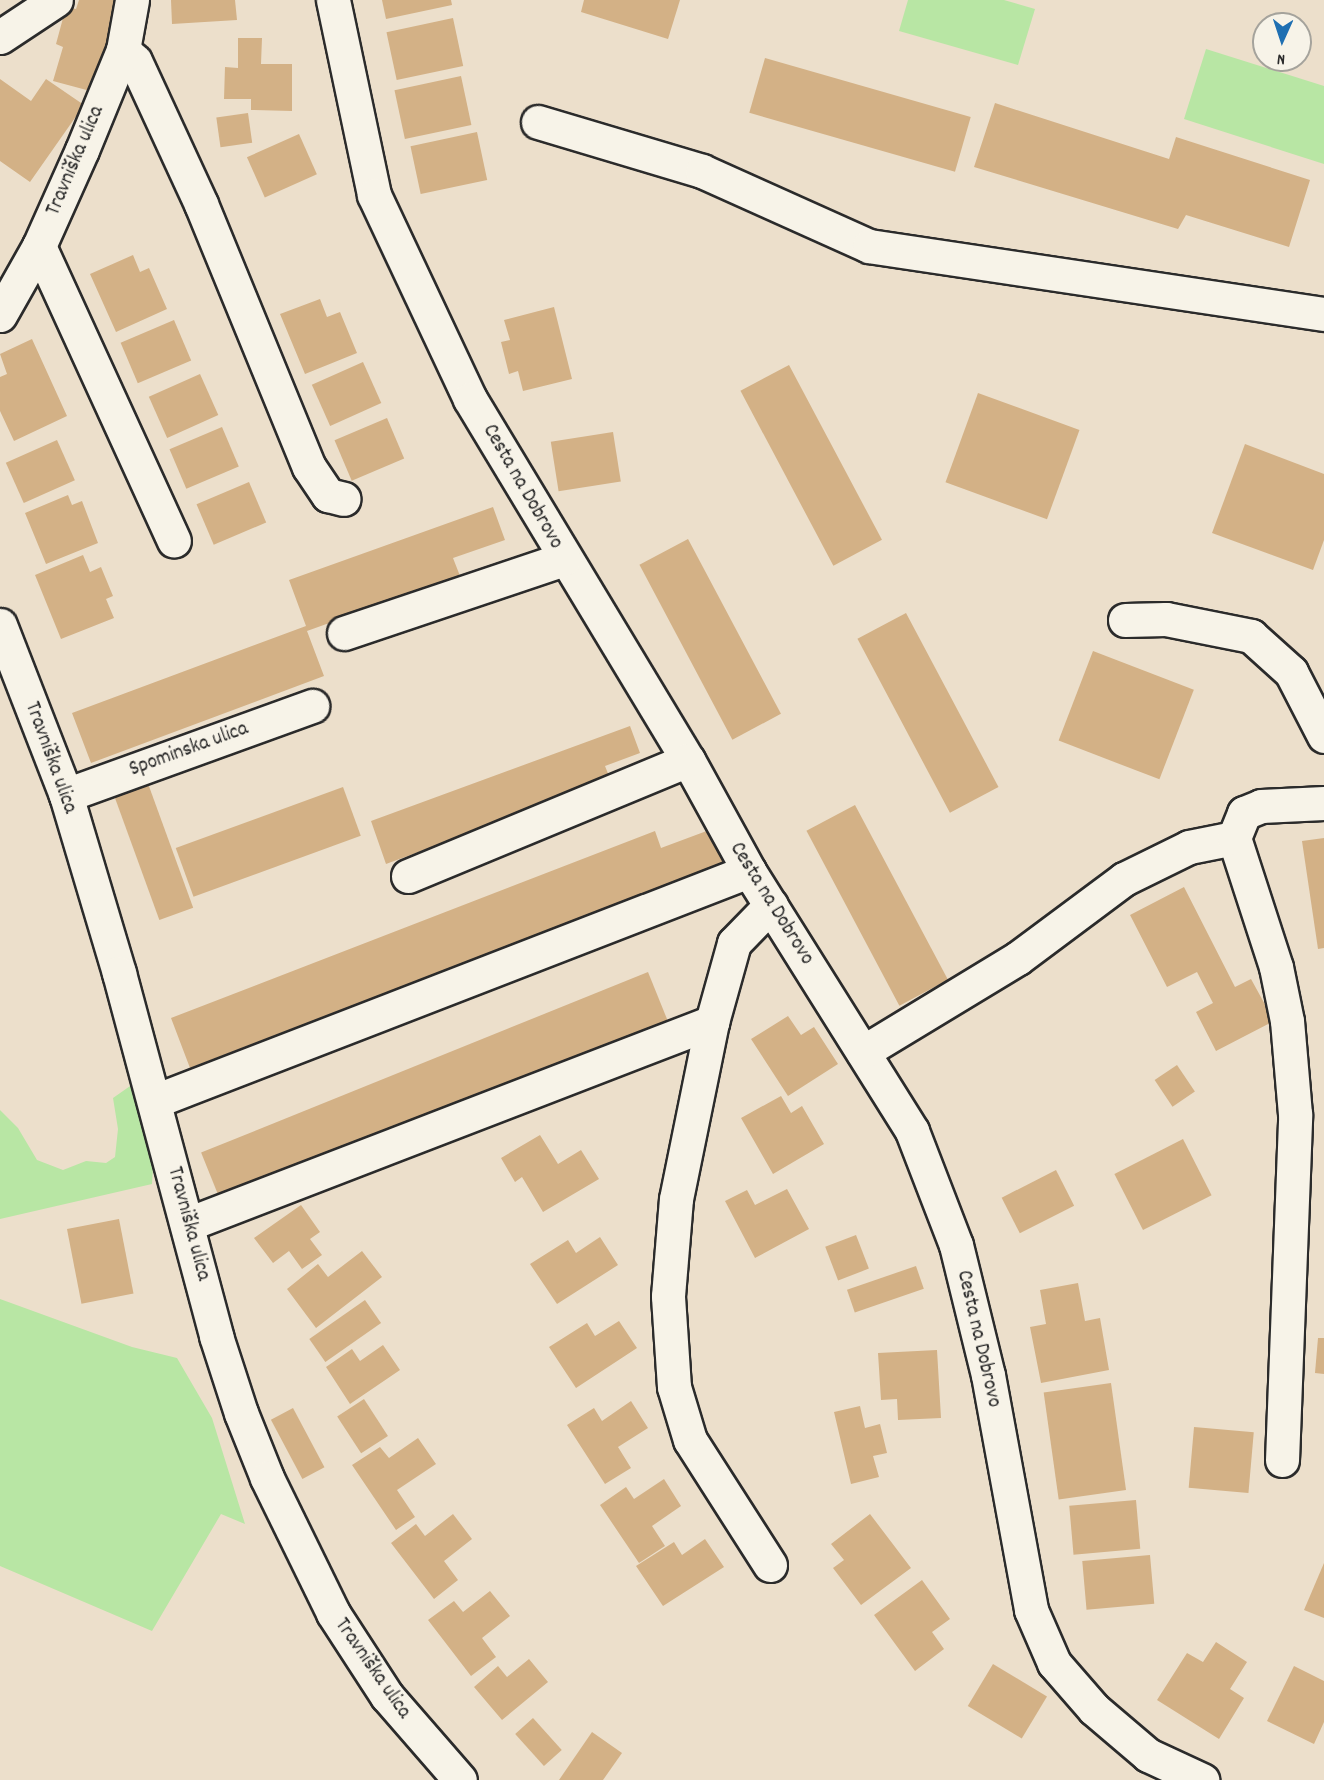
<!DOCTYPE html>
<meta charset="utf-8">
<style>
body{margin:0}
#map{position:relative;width:1324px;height:1780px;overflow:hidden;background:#ecdfcb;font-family:Dekko,sans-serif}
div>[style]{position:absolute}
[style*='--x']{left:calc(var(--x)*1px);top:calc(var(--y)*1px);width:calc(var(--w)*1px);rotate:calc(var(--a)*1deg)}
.green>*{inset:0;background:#b8e6a4}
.building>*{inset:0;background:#d3b186;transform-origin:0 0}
.roads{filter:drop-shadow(2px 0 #2b2b2b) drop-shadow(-2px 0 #2b2b2b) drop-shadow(0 2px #2b2b2b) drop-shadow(0 -2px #2b2b2b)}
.minor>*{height:33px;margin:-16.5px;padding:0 16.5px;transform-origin:16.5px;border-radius:16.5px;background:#f7f3e8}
span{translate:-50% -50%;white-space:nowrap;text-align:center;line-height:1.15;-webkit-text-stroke:4.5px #f7f3e8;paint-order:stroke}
.street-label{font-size:21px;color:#2b2b2b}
.north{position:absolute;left:1252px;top:12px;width:60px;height:60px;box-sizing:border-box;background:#f7f3e8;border:2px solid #a5a39c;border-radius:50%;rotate:183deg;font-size:16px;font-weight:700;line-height:24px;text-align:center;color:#2b2b2b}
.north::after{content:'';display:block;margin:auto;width:21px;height:27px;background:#1f6fb2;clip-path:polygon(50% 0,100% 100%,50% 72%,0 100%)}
</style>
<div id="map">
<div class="green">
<i style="clip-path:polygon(908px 0,1004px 0,1035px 9px,1018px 65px,899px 31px)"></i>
<i style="clip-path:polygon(1206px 49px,1324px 86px,1324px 164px,1184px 119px)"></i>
<i style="clip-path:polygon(133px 1084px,153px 1167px,152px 1184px,0 1219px,0 1110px,18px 1128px,37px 1160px,63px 1170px,86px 1161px,106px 1163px,115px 1157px,118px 1129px,113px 1098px)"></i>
<i style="clip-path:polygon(0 1299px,132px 1347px,177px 1358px,212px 1418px,245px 1524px,221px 1514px,152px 1631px,0 1566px)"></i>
</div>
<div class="building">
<i style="clip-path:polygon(79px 0,120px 0,94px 92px,53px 81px,63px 47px,56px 44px,66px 7px,76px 9px)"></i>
<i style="clip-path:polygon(171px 0,235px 0,237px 20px,172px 24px)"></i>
<i style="clip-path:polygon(382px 0,451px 0,452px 5px,386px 19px)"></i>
<i style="clip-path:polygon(584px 0,680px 0,668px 39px,581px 12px)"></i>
<i style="left:453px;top:18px;width:49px;height:68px;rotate:78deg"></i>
<i style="clip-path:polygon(238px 38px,262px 38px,261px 64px,292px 64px,292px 111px,251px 110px,251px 99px,224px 99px,225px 67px,238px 68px)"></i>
<i style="left:765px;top:58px;width:214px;height:57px;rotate:16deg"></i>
<i style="left:461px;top:76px;width:50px;height:68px;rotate:78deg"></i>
<i style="clip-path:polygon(0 79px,31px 101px,46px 79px,84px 105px,30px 182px,0 161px)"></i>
<i style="clip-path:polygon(995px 103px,1169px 159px,1176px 137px,1310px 180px,1289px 247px,1186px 215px,1178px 229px,974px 167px)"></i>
<i style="left:248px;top:113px;width:30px;height:32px;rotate:82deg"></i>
<i style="left:477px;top:132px;width:49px;height:68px;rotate:78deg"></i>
<i style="left:299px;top:134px;width:44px;height:57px;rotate:66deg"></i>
<i style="clip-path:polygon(133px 255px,140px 272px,149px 268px,167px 309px,116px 332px,90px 274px)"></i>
<i style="clip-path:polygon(320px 299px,327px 317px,340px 312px,357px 353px,305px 374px,280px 314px)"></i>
<i style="clip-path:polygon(554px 307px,572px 379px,523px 391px,518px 371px,509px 374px,501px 342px,510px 340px,504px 320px)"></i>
<i style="left:174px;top:320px;width:44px;height:58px;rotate:67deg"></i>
<i style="clip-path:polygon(32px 339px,67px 416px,14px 441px,0 411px,0 377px,7px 374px,0 354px)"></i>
<i style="left:363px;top:362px;width:45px;height:56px;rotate:66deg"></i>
<i style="left:789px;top:365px;width:198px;height:55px;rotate:62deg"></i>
<i style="left:200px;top:374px;width:45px;height:56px;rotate:66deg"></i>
<i style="left:978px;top:393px;width:108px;height:95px;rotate:20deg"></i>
<i style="left:387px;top:418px;width:44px;height:57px;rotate:67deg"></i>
<i style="left:222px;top:427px;width:43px;height:57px;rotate:67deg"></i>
<i style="left:613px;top:432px;width:50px;height:63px;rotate:81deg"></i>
<i style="left:57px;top:440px;width:44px;height:56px;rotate:66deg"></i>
<i style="clip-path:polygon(1245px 444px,1324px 474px,1324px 540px,1313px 570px,1212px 533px)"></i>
<i style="left:249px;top:482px;width:44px;height:57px;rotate:67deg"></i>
<i style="clip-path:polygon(68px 495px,72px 505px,82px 501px,98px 543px,46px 564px,25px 513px)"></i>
<i style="clip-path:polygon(493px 507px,505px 540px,453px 558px,460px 576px,307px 631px,324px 676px,91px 763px,72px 713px,306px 626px,289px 580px)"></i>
<i style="left:688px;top:539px;width:198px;height:55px;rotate:62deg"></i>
<i style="clip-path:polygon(83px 555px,90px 572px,101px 567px,113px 596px,106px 599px,114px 618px,61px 639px,35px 575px)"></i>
<i style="left:906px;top:613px;width:197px;height:55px;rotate:62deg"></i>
<i style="left:1093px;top:651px;width:108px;height:96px;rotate:21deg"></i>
<i style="clip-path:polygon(630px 726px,640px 753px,605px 766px,611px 781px,386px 864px,371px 821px)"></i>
<i style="left:146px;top:778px;width:138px;height:36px;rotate:70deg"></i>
<i style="left:343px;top:787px;width:52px;height:178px;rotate:70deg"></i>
<i style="left:855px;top:805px;width:198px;height:55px;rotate:62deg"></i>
<i style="clip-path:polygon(712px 829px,725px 862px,190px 1068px,171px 1018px,655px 831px,661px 848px)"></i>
<i style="clip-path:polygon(1324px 838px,1324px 948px,1318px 949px,1302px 841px)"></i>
<i style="clip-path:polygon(1184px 887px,1235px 987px,1251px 979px,1274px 1021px,1216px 1051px,1196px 1012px,1213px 1003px,1197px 972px,1167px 987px,1130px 915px)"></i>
<i style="left:648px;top:972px;width:54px;height:482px;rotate:68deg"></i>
<i style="clip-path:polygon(788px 1016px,801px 1035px,814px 1027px,838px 1064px,788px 1096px,751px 1039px)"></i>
<i style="left:1177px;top:1065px;width:32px;height:27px;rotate:56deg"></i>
<i style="clip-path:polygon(781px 1096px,791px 1113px,802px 1106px,824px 1144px,773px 1174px,741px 1118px)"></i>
<i style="clip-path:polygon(540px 1135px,558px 1164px,581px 1150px,599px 1179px,543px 1212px,522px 1177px,515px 1182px,501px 1158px)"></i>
<i style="left:1183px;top:1139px;width:63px;height:77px;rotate:63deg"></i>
<i style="left:1056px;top:1170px;width:40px;height:61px;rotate:63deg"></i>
<i style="clip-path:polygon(787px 1189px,809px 1229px,755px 1258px,725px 1201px,747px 1190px,755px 1205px)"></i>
<i style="clip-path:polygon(301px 1205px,320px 1232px,310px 1239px,322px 1255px,302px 1269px,289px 1251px,273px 1263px,254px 1238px)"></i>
<i style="left:119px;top:1219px;width:76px;height:53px;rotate:79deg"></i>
<i style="left:856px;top:1235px;width:36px;height:33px;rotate:69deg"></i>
<i style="clip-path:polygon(600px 1237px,618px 1265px,557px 1304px,530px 1264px,568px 1240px,576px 1253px)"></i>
<i style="clip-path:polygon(362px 1251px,382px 1277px,316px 1328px,287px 1289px,318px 1264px,328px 1277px)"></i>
<i style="left:916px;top:1266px;width:24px;height:73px;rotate:71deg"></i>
<i style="clip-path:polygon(1078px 1283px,1085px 1321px,1100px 1318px,1109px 1370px,1041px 1383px,1030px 1327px,1046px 1324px,1040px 1290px)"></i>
<i style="left:365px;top:1300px;width:28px;height:68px;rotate:55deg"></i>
<i style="clip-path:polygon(619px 1321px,637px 1348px,576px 1388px,549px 1347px,587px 1323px,595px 1336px)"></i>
<i style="clip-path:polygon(1318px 1338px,1324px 1338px,1324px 1374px,1315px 1373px)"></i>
<i style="clip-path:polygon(383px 1345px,400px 1370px,350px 1404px,326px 1367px,352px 1349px,360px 1361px)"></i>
<i style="clip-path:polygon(937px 1350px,941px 1418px,898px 1420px,897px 1399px,881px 1400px,878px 1353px)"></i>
<i style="left:1111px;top:1383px;width:108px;height:68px;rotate:82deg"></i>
<i style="left:364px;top:1399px;width:44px;height:32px;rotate:57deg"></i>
<i style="clip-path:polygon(631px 1401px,648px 1428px,618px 1447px,631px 1468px,605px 1484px,567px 1425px,594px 1408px,602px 1421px)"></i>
<i style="clip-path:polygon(860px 1406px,865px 1428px,880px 1424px,887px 1453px,873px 1456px,879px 1477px,851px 1484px,834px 1412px)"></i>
<i style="left:293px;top:1408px;width:67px;height:25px;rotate:62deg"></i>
<i style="left:1194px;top:1427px;width:60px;height:61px;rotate:5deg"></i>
<i style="clip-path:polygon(418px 1438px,436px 1464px,397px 1490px,415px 1517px,396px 1530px,352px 1465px,380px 1447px,389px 1458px)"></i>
<i style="clip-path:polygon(664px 1479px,681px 1506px,652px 1526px,665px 1546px,639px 1563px,600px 1505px,626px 1487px,634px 1499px)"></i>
<i style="left:1136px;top:1500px;width:49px;height:67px;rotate:85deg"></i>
<i style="clip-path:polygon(453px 1514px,472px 1539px,444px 1561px,458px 1580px,434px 1599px,391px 1543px,416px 1524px,425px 1536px)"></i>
<i style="clip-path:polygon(870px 1514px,911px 1568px,861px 1605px,833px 1568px,844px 1560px,831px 1544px)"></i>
<i style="clip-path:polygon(705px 1539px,724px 1567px,663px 1606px,636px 1566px,674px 1542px,682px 1555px)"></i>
<i style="left:1150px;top:1555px;width:49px;height:68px;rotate:85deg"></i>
<i style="clip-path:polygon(1324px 1563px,1324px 1618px,1304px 1610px)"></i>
<i style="clip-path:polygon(922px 1580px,950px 1619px,932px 1632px,944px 1649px,915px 1671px,874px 1615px)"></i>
<i style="clip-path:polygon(490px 1591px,510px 1616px,482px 1638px,496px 1657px,471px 1676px,428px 1620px,454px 1601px,463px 1612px)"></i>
<i style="clip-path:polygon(1216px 1642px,1247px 1662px,1230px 1689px,1244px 1698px,1219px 1739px,1157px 1700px,1187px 1653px,1203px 1662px)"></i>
<i style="clip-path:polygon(529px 1659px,548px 1682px,502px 1720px,474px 1687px,498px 1666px,507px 1677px)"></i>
<i style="left:993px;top:1664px;width:63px;height:49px;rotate:31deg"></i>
<i style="clip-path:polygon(1294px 1666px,1324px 1681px,1324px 1722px,1314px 1744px,1267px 1721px)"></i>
<i style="left:533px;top:1718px;width:43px;height:24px;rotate:48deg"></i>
<i style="clip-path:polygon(592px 1732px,622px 1753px,603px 1780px,559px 1780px)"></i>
</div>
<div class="roads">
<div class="minor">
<i style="--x:333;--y:0;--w:199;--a:78.1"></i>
<i style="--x:374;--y:195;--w:225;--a:64.8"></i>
<i style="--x:470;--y:399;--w:422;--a:58.9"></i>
<i style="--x:688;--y:760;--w:127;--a:61.2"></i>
<i style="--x:749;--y:871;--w:307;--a:57.9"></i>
<i style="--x:912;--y:1131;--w:122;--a:68.9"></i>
<i style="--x:956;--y:1245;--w:134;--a:76.2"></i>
<i style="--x:988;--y:1375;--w:239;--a:79.6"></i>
<i style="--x:1031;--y:1610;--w:58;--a:66.5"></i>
<i style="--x:1054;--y:1663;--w:61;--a:49"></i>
<i style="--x:1094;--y:1709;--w:71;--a:40.4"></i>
<i style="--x:1148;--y:1755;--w:60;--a:24.8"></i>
<i style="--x:0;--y:37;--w:67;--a:-33.5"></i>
<i style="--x:123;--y:50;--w:16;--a:43"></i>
<i style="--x:135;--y:61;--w:157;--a:65.2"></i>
<i style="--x:201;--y:204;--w:284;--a:67.7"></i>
<i style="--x:309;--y:467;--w:34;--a:56"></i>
<i style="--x:328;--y:495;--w:16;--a:14"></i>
<i style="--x:538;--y:122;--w:171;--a:16.6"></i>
<i style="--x:702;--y:171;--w:183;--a:24.2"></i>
<i style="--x:869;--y:246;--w:460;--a:8.5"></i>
<i style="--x:39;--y:246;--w:324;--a:65.4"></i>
<i style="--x:0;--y:315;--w:79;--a:-60.5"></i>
<i style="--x:39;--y:246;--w:105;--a:-65.9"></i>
<i style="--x:82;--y:150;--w:108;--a:-67.7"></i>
<i style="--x:123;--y:50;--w:51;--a:-79.8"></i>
<i style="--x:1125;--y:620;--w:41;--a:-1.4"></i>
<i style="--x:1166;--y:619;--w:87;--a:11.3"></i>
<i style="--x:1251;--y:636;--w:54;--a:42"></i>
<i style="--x:1291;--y:672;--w:72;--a:62.7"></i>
<i style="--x:0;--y:625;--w:182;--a:68.8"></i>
<i style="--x:66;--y:795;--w:186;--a:73.4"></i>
<i style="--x:119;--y:973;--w:376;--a:75"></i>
<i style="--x:216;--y:1336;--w:81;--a:72"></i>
<i style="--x:241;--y:1413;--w:70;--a:68.2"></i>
<i style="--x:267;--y:1478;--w:150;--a:63.9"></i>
<i style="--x:333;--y:1613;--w:99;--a:57"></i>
<i style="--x:387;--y:1696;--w:111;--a:49"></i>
<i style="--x:344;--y:633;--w:232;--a:-18.6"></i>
<i style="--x:66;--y:795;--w:262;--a:-19.9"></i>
<i style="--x:408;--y:876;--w:303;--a:-22.5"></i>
<i style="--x:863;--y:1052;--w:181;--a:-31.2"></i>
<i style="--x:1018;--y:958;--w:132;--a:-36.7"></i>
<i style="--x:1124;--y:879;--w:72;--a:-26.2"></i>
<i style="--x:1189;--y:847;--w:46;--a:-11.3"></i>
<i style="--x:155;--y:1101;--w:637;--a:-21.17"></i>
<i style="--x:188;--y:1224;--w:562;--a:-21.08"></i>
<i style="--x:1282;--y:1460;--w:346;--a:-87.8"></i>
<i style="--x:1295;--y:1114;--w:93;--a:-94.9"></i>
<i style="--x:1287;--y:1021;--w:55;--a:-101.5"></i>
<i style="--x:1276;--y:967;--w:136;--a:-108"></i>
<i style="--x:1234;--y:838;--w:27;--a:-68"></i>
<i style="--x:1244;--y:813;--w:18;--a:-22"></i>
<i style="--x:1261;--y:806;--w:63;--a:-2.7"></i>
<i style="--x:770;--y:1565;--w:148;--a:-122.6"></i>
<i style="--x:690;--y:1440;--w:55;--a:-106.8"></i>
<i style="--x:674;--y:1387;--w:91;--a:-93.8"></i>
<i style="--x:668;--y:1296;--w:97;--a:-85.3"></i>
<i style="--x:676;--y:1199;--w:181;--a:-78.5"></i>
<i style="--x:712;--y:1022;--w:82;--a:-74.4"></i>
<i style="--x:734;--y:943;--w:53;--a:-45.8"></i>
</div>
</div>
<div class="street-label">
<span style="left:76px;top:161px;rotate:-67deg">Travniška ulica</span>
<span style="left:522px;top:487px;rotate:60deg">Cesta na Dobrovo</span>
<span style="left:189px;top:750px;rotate:-20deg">Spominska ulica</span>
<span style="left:50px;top:758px;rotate:70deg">Travniška ulica</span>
<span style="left:771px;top:904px;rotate:58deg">Cesta na Dobrovo</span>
<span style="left:188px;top:1224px;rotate:75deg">Travniška ulica</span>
<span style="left:978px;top:1339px;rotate:77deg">Cesta na Dobrovo</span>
<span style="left:372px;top:1669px;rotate:55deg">Travniška ulica</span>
</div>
<div class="north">N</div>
</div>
